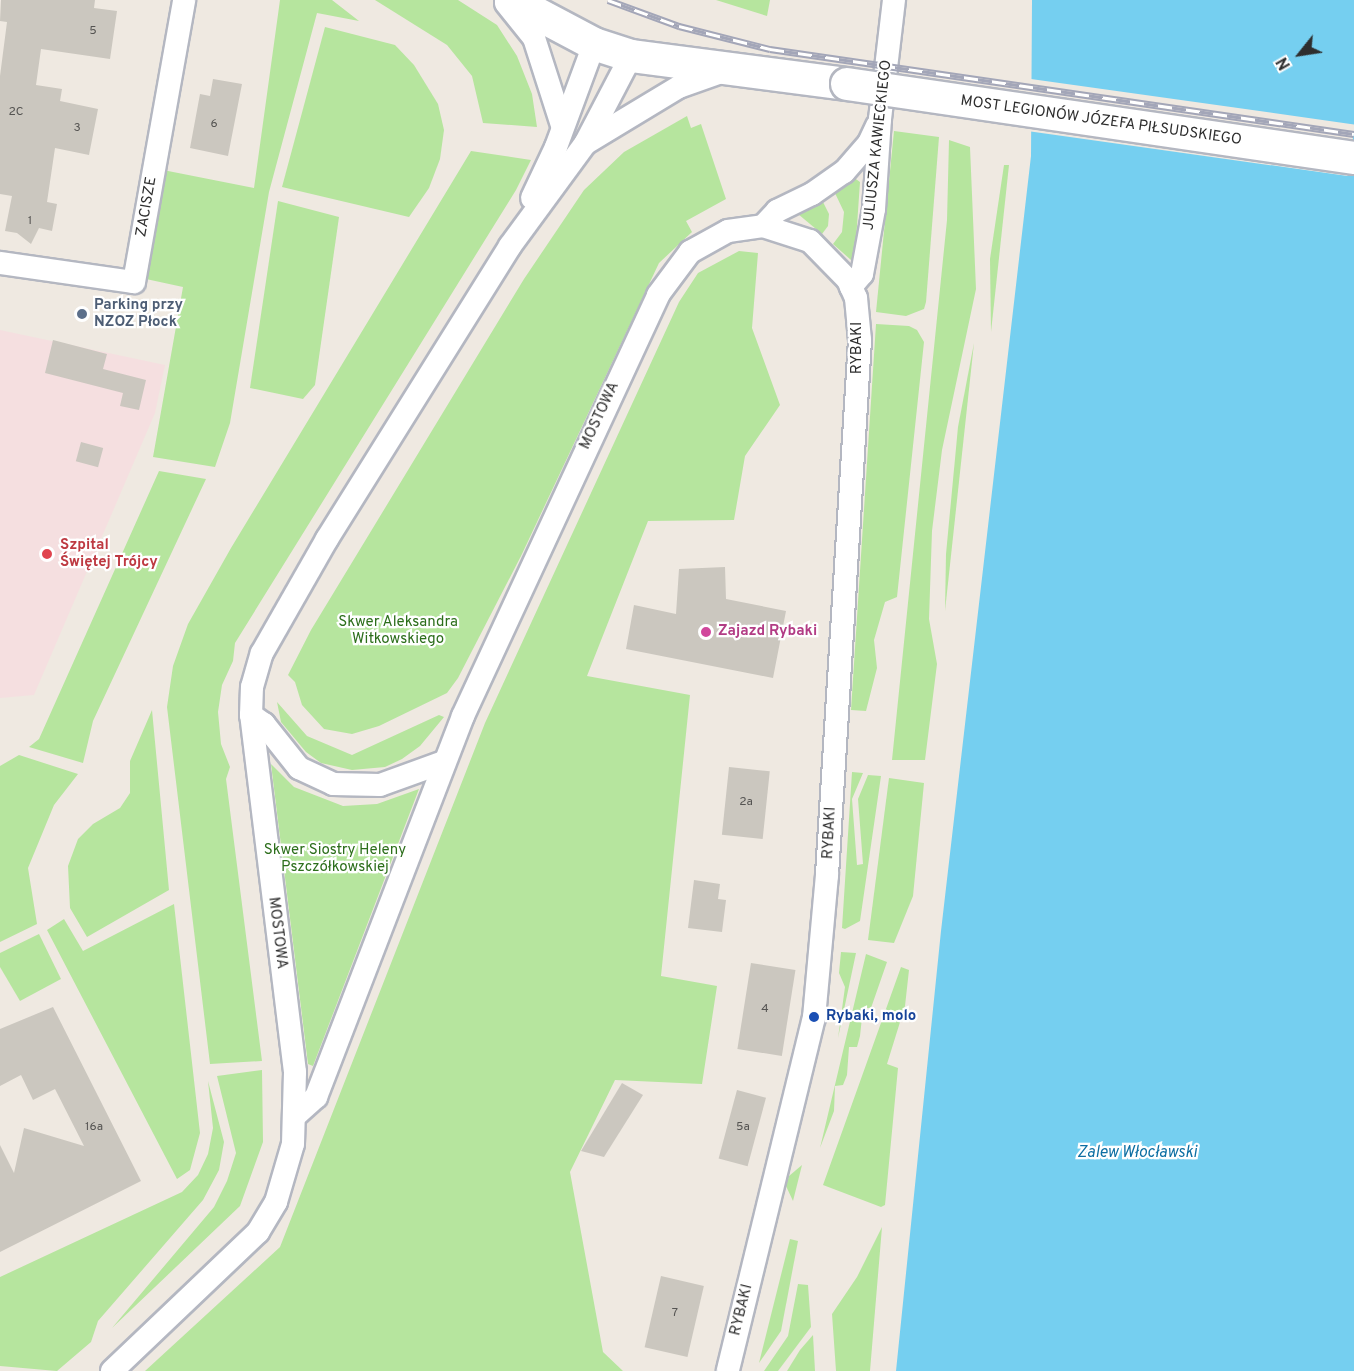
<!DOCTYPE html>
<meta charset="utf-8">
<style>
body{margin:0}
#map{position:relative;width:1354px;height:1371px;overflow:hidden;background:#efe9e1;font-family:Overpass,sans-serif}
div>[style]{position:absolute}
[style*='--x']{left:calc(var(--x)*1px);top:calc(var(--y)*1px);width:calc(var(--w)*1px);rotate:calc(var(--a)*1deg)}
.medical>*{inset:0;background:#f5dfe0}
.green>*{inset:0;background:#b6e59e}
.water>*{inset:0;background:#75cff0}
.pier>*{inset:0;background:#efe9e1;transform-origin:0 0}
.building>*{inset:0;background:#cbc7bf;transform-origin:0 0}
.roads{filter:drop-shadow(2px 0 #b4b7c1) drop-shadow(-2px 0 #b4b7c1) drop-shadow(0 2px #b4b7c1) drop-shadow(0 -2px #b4b7c1)}
.street>*{height:22px;margin:-11px;padding:0 11px;transform-origin:11px;border-radius:11px;background:#fff}
.secondary>*{height:32px;margin:-16px;padding:0 16px;transform-origin:16px;border-radius:16px;background:#fff}
.rail>*{height:7px;margin-top:-3.5px;transform-origin:0;background:repeating-linear-gradient(90deg,#fff 0 14px,#a3a6b8 0 28px);box-sizing:border-box;border-block:2px solid #a3a6b8}
.bridges{filter:drop-shadow(2px 0 #b4b7c1) drop-shadow(-2px 0 #b4b7c1) drop-shadow(0 2px #b4b7c1) drop-shadow(0 -2px #b4b7c1)}
.secondary-bridge>*{height:32px;margin:-16px;padding:0 16px;transform-origin:16px;border-radius:16px;background:#fff}
.dots>*{width:16px;height:16px;translate:-50% -50%;box-sizing:border-box;border:3px solid #fff;border-radius:50%}
span{translate:-50% -50%;white-space:nowrap;text-align:center;line-height:1.15;-webkit-text-stroke:4.5px #fff;paint-order:stroke}
.number-label{font-size:12px;color:#555452}
.number-label span{-webkit-text-stroke-width:0}
.street-label{font-size:15px;color:#2e2e2e}
.service-label{font-size:15px;color:#4e5e75;font-weight:700}
.left{translate:0 -50%;text-align:left}
.health-label{font-size:15px;color:#be3a42;font-weight:700}
.park-label{font-size:15px;color:#2c6e1b}
.hotel-label{font-size:15px;color:#b23c85;font-weight:700}
.transit-label{font-size:15px;color:#164399;font-weight:700}
.water-label{font-size:16px;color:#0d6fa3;font-style:italic}
.north{position:absolute;left:1270px;top:24px;width:60px;height:60px;-webkit-text-stroke:4px #fff;paint-order:stroke;rotate:240deg;font-size:16px;font-weight:700;line-height:24px;text-align:center;color:#2e2e2e}
.north::after{content:'';display:block;margin:auto;width:21px;height:27px;background:#2e2e2e;clip-path:polygon(50% 0,100% 100%,50% 72%,0 100%)}
</style>
<div id="map">
<div class="medical">
<i style="clip-path:polygon(0 330px,165px 365px,155px 413px,34px 695px,0 698px)"></i>
</div>
<div class="green">
<i style="clip-path:polygon(280px 0,332px 0,359px 21px,317px 13px,269px 192px,230px 423px,215px 467px,153px 457px,183px 287px,146px 279px,163px 170px,254px 188px)"></i>
<i style="clip-path:polygon(375px 0,458px 0,497px 25px,517px 56px,532px 94px,537px 127px,483px 123px,472px 76px,447px 45px)"></i>
<i style="clip-path:polygon(716px 0,770px 0,767px 16px)"></i>
<i style="clip-path:polygon(325px 27px,395px 45px,414px 65px,438px 104px,444px 130px,440px 159px,429px 188px,409px 217px,282px 187px)"></i>
<i style="clip-path:polygon(687px 116px,691px 128px,701px 124px,726px 199px,686px 221px,692px 232px,659px 263px,521px 556px,458px 678px,447px 693px,379px 726px,352px 734px,324px 729px,302px 705px,295px 682px,288px 675px,311px 630px,524px 279px,584px 190px,624px 152px)"></i>
<i style="clip-path:polygon(894px 131px,939px 137px,926px 302px,924px 309px,906px 316px,876px 312px)"></i>
<i style="clip-path:polygon(949px 140px,970px 147px,976px 289px,942px 450px,932px 531px,929px 619px,937px 664px,925px 760px,892px 760px,947px 220px)"></i>
<i style="clip-path:polygon(471px 151px,531px 160px,516px 190px,235px 643px,233px 661px,222px 685px,218px 712px,221px 744px,230px 767px,226px 779px,262px 1061px,210px 1064px,167px 707px,173px 666px,188px 624px,231px 548px)"></i>
<i style="clip-path:polygon(1004px 165px,1009px 165px,991px 332px,990px 259px)"></i>
<i style="clip-path:polygon(853px 177px,860px 182px,855px 255px,851px 260px,833px 244px,842px 232px,844px 212px,834px 191px)"></i>
<i style="clip-path:polygon(822px 200px,829px 214px,828px 226px,822px 234px,798px 214px)"></i>
<i style="clip-path:polygon(278px 201px,339px 217px,315px 385px,303px 399px,250px 388px)"></i>
<i style="clip-path:polygon(739px 251px,758px 253px,752px 328px,780px 405px,745px 456px,734px 520px,648px 521px,587px 676px,690px 695px,661px 976px,717px 986px,702px 1084px,615px 1080px,570px 1172px,603px 1352px,623px 1371px,145px 1371px,280px 1247px,485px 723px,679px 302px,698px 273px)"></i>
<i style="clip-path:polygon(876px 324px,909px 326px,917px 330px,924px 342px,897px 597px,885px 602px,874px 640px,877px 668px,866px 711px,851px 710px)"></i>
<i style="clip-path:polygon(974px 343px,945px 611px,946px 554px,958px 427px)"></i>
<i style="clip-path:polygon(159px 471px,206px 479px,93px 721px,83px 763px,29px 747px,39px 739px)"></i>
<i style="clip-path:polygon(277px 702px,307px 736px,352px 755px,439px 715px,444px 717px,420px 746px,402px 759px,385px 767px,352px 770px,321px 763px,306px 752px,281px 722px)"></i>
<i style="clip-path:polygon(152px 710px,169px 890px,87px 937px,70px 908px,68px 866px,78px 839px,93px 824px,120px 808px,130px 793px,130px 761px)"></i>
<i style="clip-path:polygon(19px 755px,78px 774px,54px 805px,28px 868px,37px 924px,0 942px,0 766px)"></i>
<i style="clip-path:polygon(271px 764px,294px 787px,343px 806px,377px 804px,419px 789px,313px 1066px,308px 1064px)"></i>
<i style="clip-path:polygon(852px 772px,863px 773px,852px 799px,857px 865px,863px 864px,858px 799px,868px 775px,881px 776px,860px 921px,845px 929px,842px 928px)"></i>
<i style="clip-path:polygon(889px 778px,924px 783px,913px 896px,894px 943px,868px 940px)"></i>
<i style="clip-path:polygon(174px 904px,200px 1133px,190px 1170px,177px 1179px,47px 930px,64px 919px,83px 951px)"></i>
<i style="clip-path:polygon(39px 934px,61px 979px,20px 1001px,0 967px,0 953px)"></i>
<i style="clip-path:polygon(841px 952px,856px 953px,838px 1038px,845px 987px,839px 973px)"></i>
<i style="clip-path:polygon(866px 954px,887px 962px,871px 1008px,863px 1008px,860px 1036px,857px 1047px,849px 1047px,847px 1075px,843px 1085px,835px 1086px,834px 1111px,820px 1148px)"></i>
<i style="clip-path:polygon(901px 967px,909px 970px,905px 1006px,887px 1064px,898px 1068px,885px 1205px,881px 1207px,823px 1185px)"></i>
<i style="clip-path:polygon(262px 1070px,263px 1142px,240px 1206px,112px 1328px,214px 1207px,227px 1181px,236px 1153px,217px 1076px)"></i>
<i style="clip-path:polygon(208px 1081px,224px 1142px,219px 1170px,203px 1200px,98px 1321px,91px 1342px,57px 1371px,0 1366px,0 1277px,182px 1192px,198px 1175px,208px 1154px,213px 1128px)"></i>
<i style="clip-path:polygon(802px 1165px,793px 1201px,786px 1186px,789px 1176px)"></i>
<i style="clip-path:polygon(882px 1227px,870px 1371px,836px 1371px,832px 1314px,857px 1277px)"></i>
<i style="clip-path:polygon(790px 1239px,798px 1241px,781px 1331px,759px 1363px)"></i>
<i style="clip-path:polygon(798px 1284px,808px 1285px,811px 1327px,778px 1371px,764px 1371px,788px 1336px)"></i>
<i style="clip-path:polygon(813px 1335px,815px 1371px,787px 1371px,800px 1350px)"></i>
</div>
<div class="water">
<i style="clip-path:polygon(1032px 0,1354px 0,1354px 1371px,896px 1371px,941px 931px,1031px 156px)"></i>
</div>
<div class="pier">
<i style="left:1031px;top:79px;width:327px;height:52px;rotate:8deg"></i>
</div>
<div class="building">
<i style="clip-path:polygon(1px 0,95px 0,94px 8px,117px 11px,110px 59px,41px 49px,36px 85px,62px 89px,60px 101px,98px 109px,89px 155px,55px 148px,47px 202px,57px 204px,52px 231px,39px 228px,31px 244px,17px 233px,5px 231px,12px 196px,0 194px,0 76px,7px 22px,0 21px)"></i>
<i style="clip-path:polygon(213px 79px,242px 84px,228px 156px,190px 148px,200px 94px,210px 96px)"></i>
<i style="clip-path:polygon(53px 340px,107px 354px,103px 369px,146px 380px,139px 410px,120px 406px,123px 393px,45px 373px)"></i>
<i style="left:81px;top:442px;width:23px;height:20px;rotate:15deg"></i>
<i style="clip-path:polygon(725px 567px,726px 599px,786px 611px,773px 678px,626px 649px,634px 605px,676px 614px,679px 569px)"></i>
<i style="left:729px;top:767px;width:41px;height:68px;rotate:6deg"></i>
<i style="clip-path:polygon(694px 880px,720px 884px,718px 899px,726px 900px,722px 932px,688px 928px)"></i>
<i style="left:751px;top:963px;width:45px;height:87px;rotate:9deg"></i>
<i style="clip-path:polygon(53px 1007px,141px 1181px,0 1252px,0 1145px,14px 1173px,24px 1128px,84px 1146px,55px 1089px,33px 1100px,21px 1075px,0 1086px,0 1029px)"></i>
<i style="clip-path:polygon(622px 1083px,643px 1095px,604px 1157px,581px 1151px)"></i>
<i style="left:737px;top:1090px;width:30px;height:71px;rotate:15deg"></i>
<i style="left:661px;top:1276px;width:44px;height:73px;rotate:13deg"></i>
</div>
<div class="roads">
<div class="street">
<i style="--x:506;--y:3;--w:45;--a:51.3"></i>
<i style="--x:534;--y:38;--w:91;--a:72.2"></i>
<i style="--x:586;--y:143;--w:109;--a:-31.1"></i>
<i style="--x:679;--y:87;--w:48;--a:-19.6"></i>
<i style="--x:532;--y:198;--w:56;--a:-64.8"></i>
<i style="--x:556;--y:147;--w:110;--a:-69.7"></i>
<i style="--x:763;--y:226;--w:21;--a:-47"></i>
<i style="--x:777;--y:211;--w:39;--a:-26"></i>
<i style="--x:812;--y:194;--w:39;--a:-35"></i>
<i style="--x:844;--y:172;--w:38;--a:-49"></i>
<i style="--x:869;--y:143;--w:19;--a:-65"></i>
<i style="--x:0;--y:263;--w:135;--a:8.1"></i>
<i style="--x:134;--y:282;--w:286;--a:-79.9"></i>
<i style="--x:851;--y:287;--w:17;--a:-50"></i>
<i style="--x:862;--y:274;--w:66;--a:-79.5"></i>
<i style="--x:874;--y:209;--w:90;--a:-86.2"></i>
<i style="--x:880;--y:119;--w:120;--a:-83.3"></i>
<i style="--x:251;--y:715;--w:16;--a:35"></i>
<i style="--x:264;--y:724;--w:56;--a:51.5"></i>
<i style="--x:299;--y:768;--w:38;--a:25"></i>
<i style="--x:333;--y:784;--w:47;--a:1.2"></i>
<i style="--x:380;--y:785;--w:68;--a:-19.8"></i>
<i style="--x:296;--y:1115;--w:27;--a:-42"></i>
<i style="--x:316;--y:1097;--w:408;--a:-68.9"></i>
<i style="--x:463;--y:716;--w:464;--a:-65.1"></i>
<i style="--x:658;--y:295;--w:54;--a:-53.3"></i>
<i style="--x:690;--y:252;--w:43;--a:-28.9"></i>
<i style="--x:728;--y:231;--w:35;--a:-8"></i>
<i style="--x:763;--y:226;--w:49;--a:17.7"></i>
<i style="--x:810;--y:241;--w:54;--a:45.7"></i>
<i style="--x:848;--y:280;--w:20;--a:66"></i>
<i style="--x:856;--y:298;--w:42;--a:84.6"></i>
<i style="--x:860;--y:340;--w:536;--a:93.53"></i>
<i style="--x:827;--y:875;--w:143;--a:95.2"></i>
<i style="--x:814;--y:1017;--w:364;--a:103.7"></i>
<i style="--x:112;--y:1371;--w:202;--a:-43.6"></i>
<i style="--x:258;--y:1232;--w:35;--a:-59"></i>
<i style="--x:276;--y:1202;--w:60;--a:-73.7"></i>
<i style="--x:293;--y:1144;--w:72;--a:-88.4"></i>
<i style="--x:295;--y:1072;--w:360;--a:-97"></i>
<i style="--x:251;--y:715;--w:28;--a:-88"></i>
<i style="--x:252;--y:687;--w:35;--a:-74"></i>
<i style="--x:262;--y:653;--w:131;--a:-60.3"></i>
<i style="--x:327;--y:539;--w:345;--a:-58"></i>
<i style="--x:510;--y:246;--w:127;--a:-53.7"></i>
<i style="--x:585;--y:144;--w:99;--a:-62.4"></i>
</div>
<div class="secondary">
<i style="--x:511;--y:0;--w:94;--a:27.9"></i>
<i style="--x:594;--y:44;--w:39;--a:18"></i>
<i style="--x:631;--y:56;--w:218;--a:7.4"></i>
</div>
</div>
<div class="rail">
<i style="--x:608;--y:0;--w:76;--a:20.1"></i>
<i style="--x:679;--y:26;--w:94;--a:14.2"></i>
<i style="--x:770;--y:49;--w:590;--a:8.28"></i>
</div>
<div class="bridges">
<div class="secondary-bridge">
<i style="--x:847;--y:84;--w:512;--a:8.3"></i>
</div>
</div>
<div class="dots">
<i style="left:82px;top:314px;background:#5c6f8a"></i>
<i style="left:47px;top:554px;background:#e0444e"></i>
<i style="left:706px;top:632px;background:#d1479c"></i>
<i style="left:814px;top:1017px;background:#1a4fb4"></i>
</div>
<div class="number-label">
<span style="left:93px;top:32px">5</span>
<span style="left:16px;top:113px">2C</span>
<span style="left:214px;top:125px">6</span>
<span style="left:77px;top:129px">3</span>
<span style="left:30px;top:222px">1</span>
<span style="left:746px;top:803px">2a</span>
<span style="left:765px;top:1010px">4</span>
<span style="left:94px;top:1128px">16a</span>
<span style="left:743px;top:1128px">5a</span>
<span style="left:675px;top:1314px">7</span>
</div>
<div class="street-label">
<span style="left:1101px;top:121px;rotate:8deg">MOST LEGIONÓW JÓZEFA PIŁSUDSKIEGO</span>
<span style="left:878px;top:145px;rotate:-84deg">JULIUSZA KAWIECKIEGO</span>
<span style="left:147px;top:207px;rotate:-80deg">ZACISZE</span>
<span style="left:858px;top:348px;rotate:-90deg">RYBAKI</span>
<span style="left:600px;top:416px;rotate:-65deg">MOSTOWA</span>
<span style="left:830px;top:833px;rotate:-87deg">RYBAKI</span>
<span style="left:277px;top:933px;rotate:83deg">MOSTOWA</span>
<span style="left:742px;top:1310px;rotate:-76deg">RYBAKI</span>
</div>
<div class="service-label">
<span class="left" style="left:94px;top:314px">Parking przy<br>NZOZ Płock</span>
</div>
<div class="health-label">
<span class="left" style="left:60px;top:554px">Szpital<br>Świętej Trójcy</span>
</div>
<div class="park-label">
<span style="left:398px;top:631px">Skwer Aleksandra<br>Witkowskiego</span>
<span style="left:335px;top:859px">Skwer Siostry Heleny<br>Pszczółkowskiej</span>
</div>
<div class="hotel-label">
<span class="left" style="left:718px;top:632px">Zajazd Rybaki</span>
</div>
<div class="transit-label">
<span class="left" style="left:826px;top:1017px">Rybaki, molo</span>
</div>
<div class="water-label">
<span style="left:1137px;top:1153px">Zalew Włocławski</span>
</div>
<div class="north">N</div>
</div>
